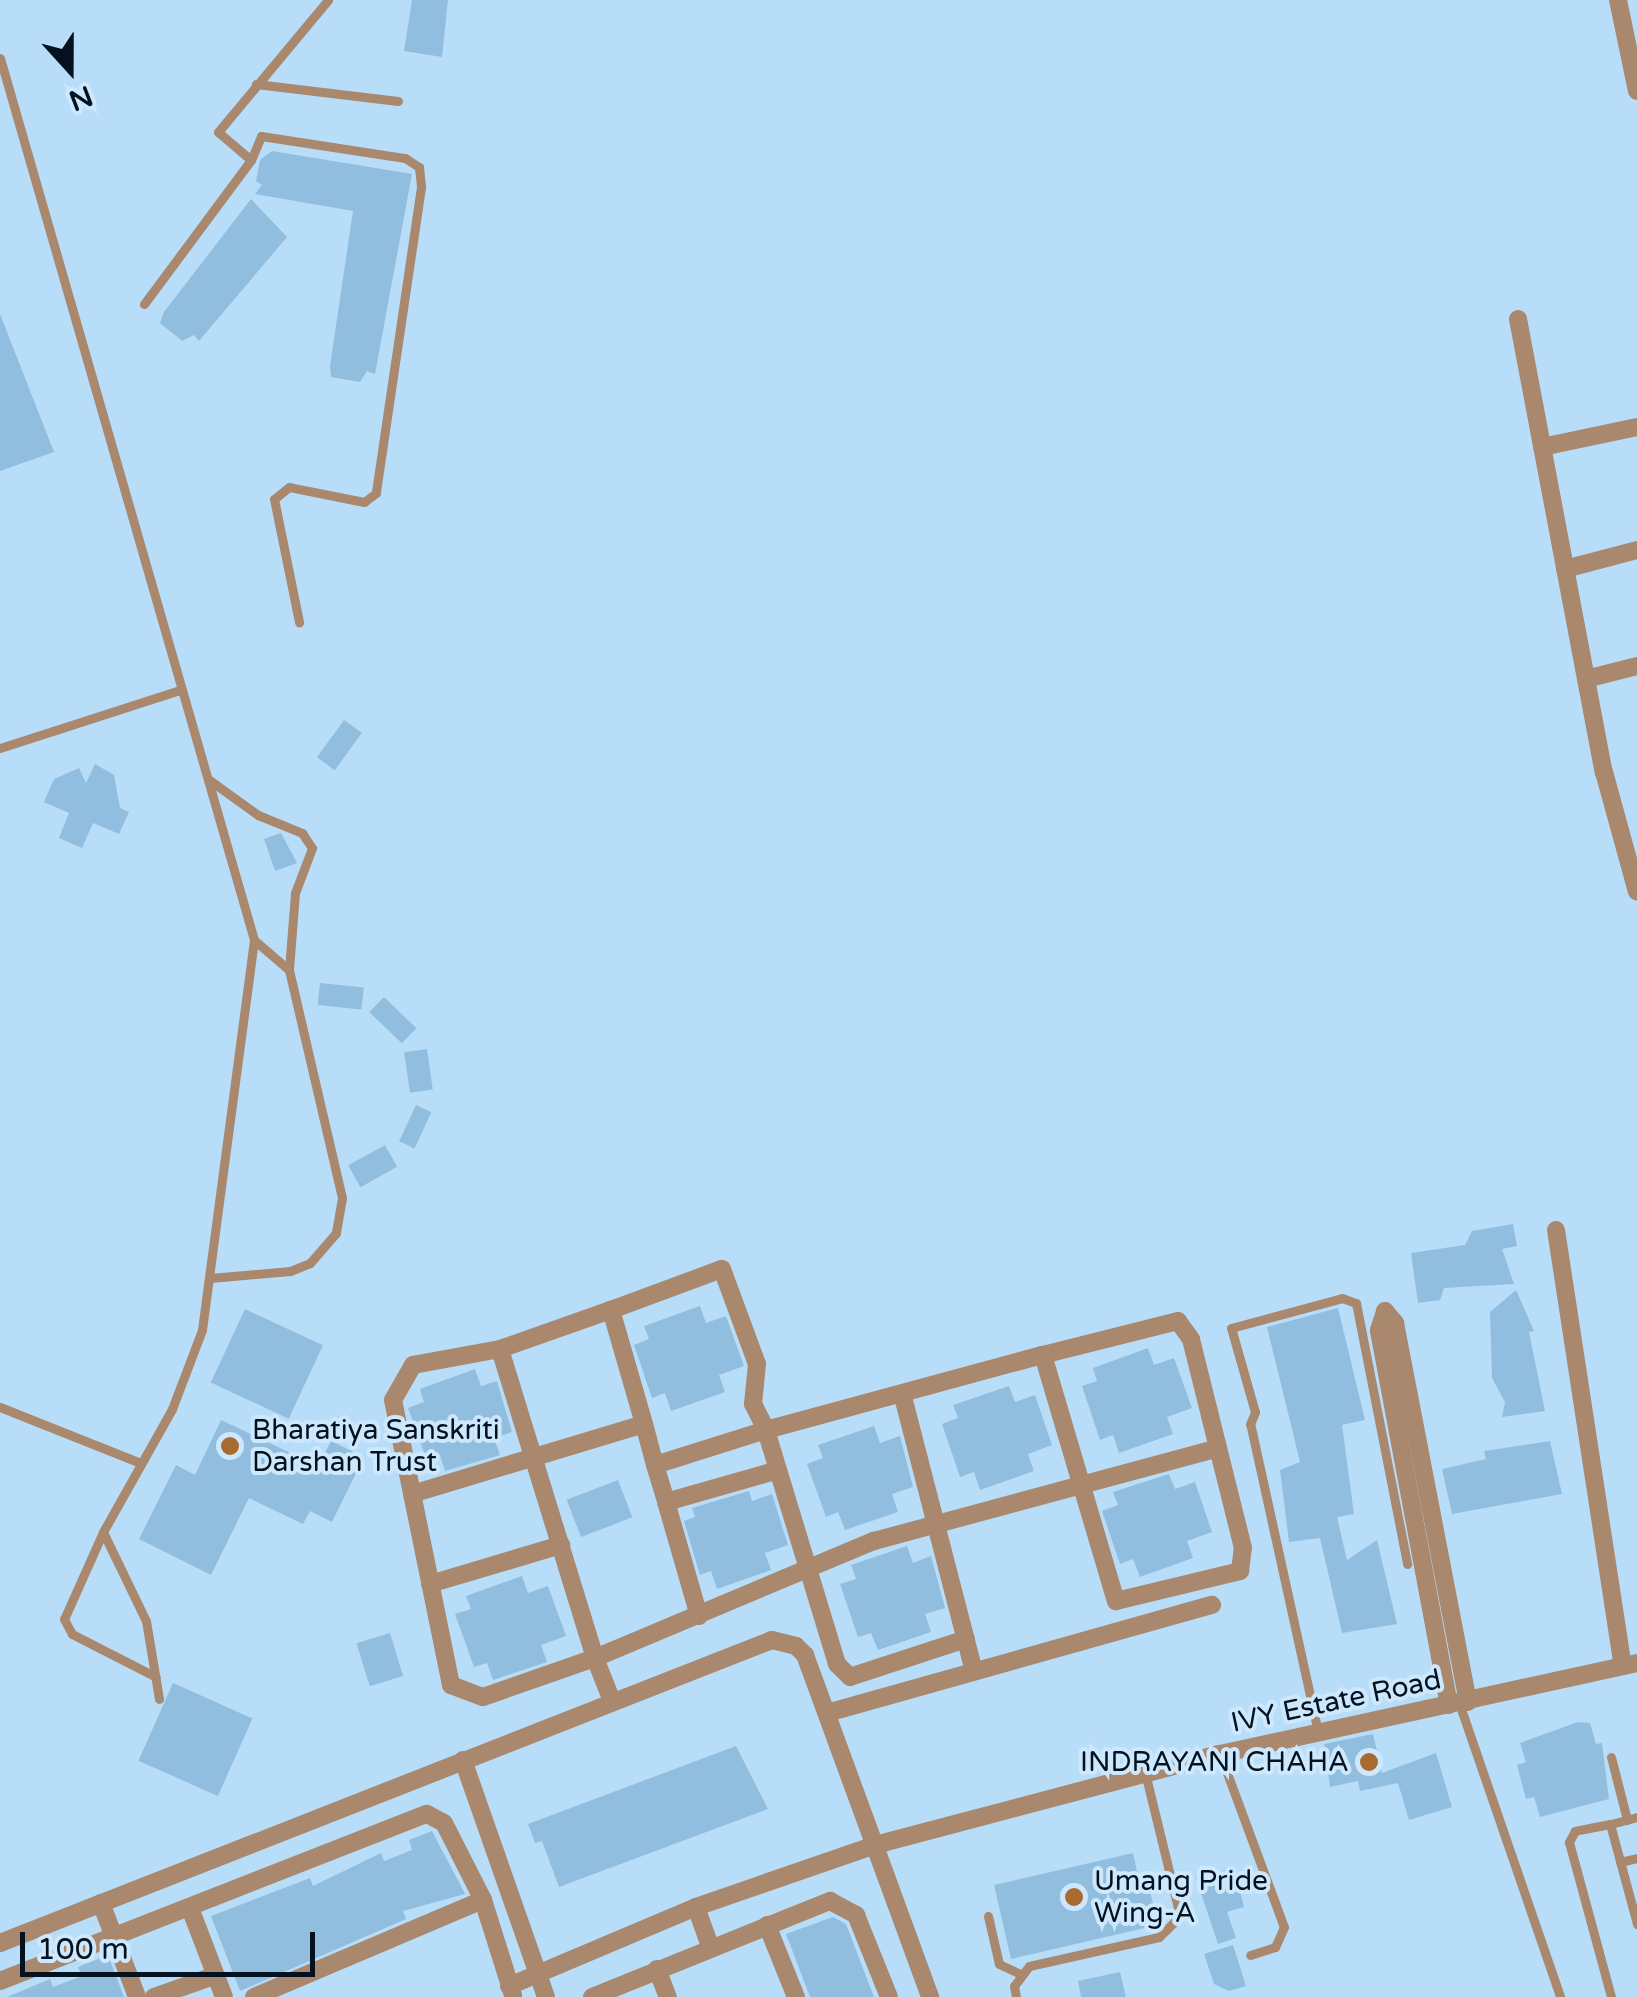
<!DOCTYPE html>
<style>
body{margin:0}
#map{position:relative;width:1637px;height:1997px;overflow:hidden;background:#b8ddf8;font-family:"Varela Round",sans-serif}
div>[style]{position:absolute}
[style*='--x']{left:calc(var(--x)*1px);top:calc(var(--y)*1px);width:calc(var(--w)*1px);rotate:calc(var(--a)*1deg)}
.building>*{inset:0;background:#91bedf;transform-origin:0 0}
.service>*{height:9px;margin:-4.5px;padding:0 4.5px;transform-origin:4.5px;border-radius:4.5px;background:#a9886e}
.minor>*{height:18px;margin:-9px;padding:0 9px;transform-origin:9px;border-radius:9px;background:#a9886e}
.dots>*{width:28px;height:28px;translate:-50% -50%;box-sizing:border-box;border:5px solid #cde8fd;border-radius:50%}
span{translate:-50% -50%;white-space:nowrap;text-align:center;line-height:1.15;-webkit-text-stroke:8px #cde8fd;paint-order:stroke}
.poi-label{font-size:28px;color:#03121e}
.left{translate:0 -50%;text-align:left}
.right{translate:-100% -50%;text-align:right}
.street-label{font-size:28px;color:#03121e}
.north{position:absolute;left:20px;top:20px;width:100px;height:100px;-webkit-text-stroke:8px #cde8fd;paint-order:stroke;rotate:159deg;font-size:28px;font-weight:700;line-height:40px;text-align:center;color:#03121e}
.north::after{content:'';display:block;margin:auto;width:35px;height:45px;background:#03121e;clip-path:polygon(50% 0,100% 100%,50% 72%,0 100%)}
.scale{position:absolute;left:20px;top:1932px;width:295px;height:45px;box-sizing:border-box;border:5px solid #03121e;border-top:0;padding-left:12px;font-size:30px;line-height:35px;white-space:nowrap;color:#03121e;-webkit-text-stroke:8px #cde8fd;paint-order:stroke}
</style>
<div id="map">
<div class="building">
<i style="clip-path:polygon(412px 0,448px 0,442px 57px,404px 51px)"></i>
<i style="clip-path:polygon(272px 151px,412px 174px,375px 374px,367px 371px,360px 382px,331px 377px,330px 366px,353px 211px,255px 194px,262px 185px,256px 181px,260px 160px)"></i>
<i style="clip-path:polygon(251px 199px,287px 237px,199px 341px,194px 335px,182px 341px,160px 323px,164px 312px)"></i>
<i style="clip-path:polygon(0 314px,54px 452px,0 471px)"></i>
<i style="left:344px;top:720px;width:22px;height:46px;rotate:36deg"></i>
<i style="clip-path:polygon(95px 764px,114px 775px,120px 808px,129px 812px,119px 834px,93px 823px,82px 848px,59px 838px,69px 813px,44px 802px,54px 779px,79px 768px,86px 783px)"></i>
<i style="clip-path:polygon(281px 833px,297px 863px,275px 871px,264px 839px)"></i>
<i style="left:320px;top:983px;width:44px;height:22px;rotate:6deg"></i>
<i style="left:384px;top:997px;width:45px;height:21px;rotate:44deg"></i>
<i style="left:427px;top:1049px;width:41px;height:23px;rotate:82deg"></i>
<i style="left:416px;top:1105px;width:17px;height:40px;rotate:25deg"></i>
<i style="left:385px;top:1145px;width:25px;height:42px;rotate:61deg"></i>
<i style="clip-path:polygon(1513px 1224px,1517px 1246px,1502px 1249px,1514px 1284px,1444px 1288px,1440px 1300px,1418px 1303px,1411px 1253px,1465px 1245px,1472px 1231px)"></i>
<i style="clip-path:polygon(1516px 1290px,1534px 1331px,1529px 1332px,1545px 1411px,1502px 1417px,1505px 1402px,1492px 1378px,1490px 1312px)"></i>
<i style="clip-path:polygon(700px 1306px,706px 1323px,726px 1316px,744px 1366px,719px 1375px,725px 1392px,671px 1411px,665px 1393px,652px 1398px,634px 1345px,649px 1339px,644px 1326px)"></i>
<i style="clip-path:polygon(1338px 1308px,1365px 1420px,1342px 1425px,1354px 1514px,1337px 1517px,1347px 1560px,1377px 1540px,1397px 1624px,1342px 1633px,1320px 1538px,1289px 1542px,1280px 1470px,1300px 1462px,1267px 1327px)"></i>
<i style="left:245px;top:1309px;width:86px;height:81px;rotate:25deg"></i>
<i style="clip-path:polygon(1148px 1348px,1154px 1365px,1174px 1358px,1192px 1408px,1167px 1417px,1173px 1434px,1119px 1453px,1113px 1435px,1100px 1440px,1082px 1386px,1097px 1381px,1093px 1368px)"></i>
<i style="clip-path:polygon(475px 1369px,481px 1386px,497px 1381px,512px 1432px,494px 1438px,500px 1455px,445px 1471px,440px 1456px,427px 1461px,408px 1408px,424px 1402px,420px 1389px)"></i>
<i style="clip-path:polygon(1009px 1386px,1015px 1402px,1035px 1395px,1052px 1445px,1028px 1454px,1034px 1471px,980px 1490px,974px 1472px,960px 1477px,942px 1424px,958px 1418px,953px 1405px)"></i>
<i style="clip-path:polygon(221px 1420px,318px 1466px,331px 1441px,364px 1457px,332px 1522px,310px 1511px,303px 1524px,249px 1498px,211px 1575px,139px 1539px,176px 1465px,195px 1475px)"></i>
<i style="clip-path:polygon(874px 1426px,880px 1443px,900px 1436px,913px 1487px,892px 1494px,898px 1512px,845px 1530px,838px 1512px,826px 1517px,807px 1464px,823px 1458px,818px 1445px)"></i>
<i style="clip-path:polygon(1550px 1441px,1562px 1494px,1452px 1514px,1442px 1469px,1486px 1459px,1484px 1451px)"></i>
<i style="clip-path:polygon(1169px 1474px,1175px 1489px,1195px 1482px,1212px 1532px,1187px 1541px,1193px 1558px,1140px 1577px,1133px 1559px,1120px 1564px,1102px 1511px,1118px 1505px,1113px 1492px)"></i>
<i style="left:618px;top:1480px;width:40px;height:55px;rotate:69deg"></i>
<i style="clip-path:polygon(749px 1491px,752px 1501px,772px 1494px,788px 1545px,765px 1553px,771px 1570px,717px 1589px,711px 1571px,700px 1575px,684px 1521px,695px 1517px,692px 1508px)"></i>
<i style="clip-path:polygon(907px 1546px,913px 1563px,931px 1556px,945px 1608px,925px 1614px,931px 1632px,878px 1650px,871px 1633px,858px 1637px,840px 1584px,856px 1579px,851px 1565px)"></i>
<i style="clip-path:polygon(522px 1576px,528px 1593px,548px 1586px,566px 1636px,541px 1645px,547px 1662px,493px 1680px,487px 1663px,474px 1667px,455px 1614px,471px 1609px,466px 1596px)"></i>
<i style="left:390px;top:1633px;width:45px;height:35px;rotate:73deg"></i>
<i style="left:173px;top:1683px;width:87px;height:85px;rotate:24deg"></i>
<i style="clip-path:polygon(1578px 1722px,1590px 1723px,1596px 1744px,1602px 1743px,1609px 1799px,1540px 1817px,1534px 1797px,1526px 1799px,1517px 1765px,1526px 1762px,1520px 1743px)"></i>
<i style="clip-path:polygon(1373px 1734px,1382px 1773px,1436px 1753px,1452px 1807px,1409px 1820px,1398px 1783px,1360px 1791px,1358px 1781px,1330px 1787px,1324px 1744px)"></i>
<i style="clip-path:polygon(736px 1746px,768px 1809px,559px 1887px,542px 1841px,535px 1843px,528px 1824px)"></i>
<i style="clip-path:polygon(432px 1831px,465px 1894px,403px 1911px,406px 1919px,240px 1991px,211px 1916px,310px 1878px,313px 1886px,381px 1853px,384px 1861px,412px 1850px,409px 1840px)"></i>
<i style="clip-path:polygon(1133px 1853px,1138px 1876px,1146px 1874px,1154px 1908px,1146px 1910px,1149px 1927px,1011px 1959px,994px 1885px)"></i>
<i style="clip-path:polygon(1234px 1868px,1244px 1907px,1227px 1912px,1236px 1938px,1218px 1944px,1196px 1878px)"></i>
<i style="clip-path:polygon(833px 1917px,846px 1924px,874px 1997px,810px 1997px,786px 1934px)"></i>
<i style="clip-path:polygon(1233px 1945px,1246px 1986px,1229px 1991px,1214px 1984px,1204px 1954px)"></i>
<i style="clip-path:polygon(108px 1955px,124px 1997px,7px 1997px,50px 1979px,53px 1987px,82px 1976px,78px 1967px)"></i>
<i style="clip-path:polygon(1120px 1972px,1126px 1997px,1081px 1997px,1078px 1981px)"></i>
</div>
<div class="service">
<i style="--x:0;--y:58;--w:918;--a:73.93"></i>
<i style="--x:254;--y:940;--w:393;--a:97.6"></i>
<i style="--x:202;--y:1330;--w:85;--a:110.8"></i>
<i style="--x:172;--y:1409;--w:141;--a:119.3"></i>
<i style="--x:103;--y:1532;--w:99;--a:64.2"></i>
<i style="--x:146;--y:1621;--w:79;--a:80.5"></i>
<i style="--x:256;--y:84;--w:143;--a:6.8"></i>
<i style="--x:251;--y:160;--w:43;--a:-139.7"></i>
<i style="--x:218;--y:132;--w:172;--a:-50.2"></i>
<i style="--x:144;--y:304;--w:179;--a:-53.4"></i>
<i style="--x:251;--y:160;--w:26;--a:-67"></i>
<i style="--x:261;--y:136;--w:146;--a:8.7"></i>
<i style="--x:405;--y:158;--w:17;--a:33"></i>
<i style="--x:419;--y:167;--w:20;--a:84"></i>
<i style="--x:421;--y:187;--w:309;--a:98.4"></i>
<i style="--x:376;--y:493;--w:15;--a:143"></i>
<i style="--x:364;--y:502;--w:76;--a:-168.7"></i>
<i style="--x:289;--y:487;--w:19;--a:141"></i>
<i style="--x:274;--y:499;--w:126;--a:78.5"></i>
<i style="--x:0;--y:748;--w:189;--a:-17.9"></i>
<i style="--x:208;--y:779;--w:62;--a:35.8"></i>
<i style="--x:258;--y:815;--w:48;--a:22.2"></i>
<i style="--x:302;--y:833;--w:18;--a:56"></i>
<i style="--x:312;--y:848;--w:48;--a:110.7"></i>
<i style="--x:295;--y:893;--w:77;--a:94.5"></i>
<i style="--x:289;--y:970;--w:234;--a:76.9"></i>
<i style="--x:342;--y:1198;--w:36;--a:100"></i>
<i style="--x:336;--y:1233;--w:40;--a:131"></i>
<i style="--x:310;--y:1263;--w:22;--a:158"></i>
<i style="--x:290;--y:1271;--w:80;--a:175"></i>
<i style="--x:254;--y:940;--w:46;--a:40.6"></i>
<i style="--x:0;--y:1407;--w:152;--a:21.7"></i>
<i style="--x:103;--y:1532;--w:95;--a:114.1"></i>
<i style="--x:64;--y:1619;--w:17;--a:62"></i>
<i style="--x:72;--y:1634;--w:94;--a:27.1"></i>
<i style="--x:1459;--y:1703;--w:311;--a:71"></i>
<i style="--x:1318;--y:1732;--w:315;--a:-102.4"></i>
<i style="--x:1250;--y:1424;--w:13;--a:-67"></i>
<i style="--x:1255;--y:1412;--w:87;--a:-105.9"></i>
<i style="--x:1231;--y:1328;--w:115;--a:-15.1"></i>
<i style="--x:1342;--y:1298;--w:15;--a:20"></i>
<i style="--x:1356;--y:1303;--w:266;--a:78.9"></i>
<i style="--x:1220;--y:1754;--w:184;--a:69.7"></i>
<i style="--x:1284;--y:1927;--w:22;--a:114"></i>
<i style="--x:1275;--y:1947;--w:26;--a:162"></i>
<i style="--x:1611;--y:1757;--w:65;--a:75.7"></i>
<i style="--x:1637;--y:1817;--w:28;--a:165"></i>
<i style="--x:1610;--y:1824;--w:104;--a:74.9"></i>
<i style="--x:1610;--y:1824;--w:36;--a:169"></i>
<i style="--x:1575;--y:1831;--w:13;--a:119"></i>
<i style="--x:1569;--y:1842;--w:161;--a:74.8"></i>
<i style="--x:1620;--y:1862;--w:17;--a:-13"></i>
<i style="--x:988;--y:1916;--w:49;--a:77.1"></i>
<i style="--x:999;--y:1964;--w:23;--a:25"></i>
<i style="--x:1016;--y:1997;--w:11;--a:-100"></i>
<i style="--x:1014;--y:1986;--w:25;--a:-53"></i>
<i style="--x:1029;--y:1966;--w:133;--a:-12.6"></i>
<i style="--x:1159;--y:1937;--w:23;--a:-45"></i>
<i style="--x:1175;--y:1921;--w:13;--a:-77"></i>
<i style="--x:1178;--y:1908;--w:139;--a:-103.7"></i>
</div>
<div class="minor">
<i style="--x:1618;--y:0;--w:93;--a:78.2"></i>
<i style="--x:1518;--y:319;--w:461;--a:79.3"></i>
<i style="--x:1604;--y:772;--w:124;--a:74.6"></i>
<i style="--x:1542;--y:447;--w:97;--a:-11.9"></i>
<i style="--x:1565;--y:569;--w:74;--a:-14.8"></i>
<i style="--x:1586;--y:679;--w:53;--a:-14.3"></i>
<i style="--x:1556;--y:1230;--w:441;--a:81.3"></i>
<i style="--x:500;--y:1349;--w:118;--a:-19.4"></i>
<i style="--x:903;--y:1397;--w:280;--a:75.5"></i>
<i style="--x:655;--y:1465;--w:39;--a:73"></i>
<i style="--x:412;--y:1494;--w:242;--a:-16.8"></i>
<i style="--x:644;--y:1424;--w:119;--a:-106.1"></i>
<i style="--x:611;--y:1310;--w:118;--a:-20.3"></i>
<i style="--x:722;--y:1269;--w:101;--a:69.8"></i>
<i style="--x:757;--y:1364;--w:40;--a:95.7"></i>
<i style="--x:753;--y:1404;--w:29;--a:63"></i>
<i style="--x:766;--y:1430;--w:116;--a:162.5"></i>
<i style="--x:655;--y:1465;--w:42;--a:-105"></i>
<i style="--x:430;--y:1584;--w:137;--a:-16.6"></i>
<i style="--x:699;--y:1616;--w:119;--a:-106.1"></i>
<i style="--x:666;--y:1502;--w:116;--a:-15.9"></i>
<i style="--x:966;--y:1639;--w:122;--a:161.9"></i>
<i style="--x:850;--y:1677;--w:18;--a:-135"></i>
<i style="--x:837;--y:1664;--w:245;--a:-106.9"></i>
<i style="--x:766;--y:1430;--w:287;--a:-15.2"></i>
<i style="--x:1043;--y:1355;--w:257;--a:73.5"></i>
<i style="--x:1116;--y:1601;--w:128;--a:-13.6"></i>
<i style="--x:1240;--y:1571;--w:23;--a:-83"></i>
<i style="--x:1243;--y:1548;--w:215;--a:-104"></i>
<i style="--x:1191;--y:1339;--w:22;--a:-126"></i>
<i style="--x:1178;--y:1321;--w:139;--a:165.9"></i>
<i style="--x:612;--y:1701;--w:46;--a:-111.6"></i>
<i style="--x:595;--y:1658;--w:323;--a:-107.1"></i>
<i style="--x:500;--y:1349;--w:88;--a:169.6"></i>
<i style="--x:413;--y:1365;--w:40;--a:119.7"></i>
<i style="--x:393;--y:1400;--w:291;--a:78.5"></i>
<i style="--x:451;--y:1685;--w:34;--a:21"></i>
<i style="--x:483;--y:1697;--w:119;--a:-19.2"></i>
<i style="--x:595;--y:1658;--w:303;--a:-22.8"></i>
<i style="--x:874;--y:1541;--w:356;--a:-15.1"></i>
<i style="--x:1449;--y:1705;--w:381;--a:-100.6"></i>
<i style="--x:1379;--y:1330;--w:20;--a:-72"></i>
<i style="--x:1385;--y:1311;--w:16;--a:50"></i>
<i style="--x:1395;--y:1323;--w:386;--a:79.1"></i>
<i style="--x:827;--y:1713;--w:400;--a:-15.7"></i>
<i style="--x:463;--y:1760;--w:251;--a:70.7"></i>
<i style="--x:101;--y:1903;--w:101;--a:69"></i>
<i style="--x:696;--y:1907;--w:41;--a:70.3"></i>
<i style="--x:190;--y:1908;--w:95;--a:69.1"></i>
<i style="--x:767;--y:1925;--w:78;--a:68.1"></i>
<i style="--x:0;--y:1943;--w:829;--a:-21.43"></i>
<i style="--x:772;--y:1640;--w:25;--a:14"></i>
<i style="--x:796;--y:1646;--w:13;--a:45"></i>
<i style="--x:805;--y:1655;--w:364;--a:69.9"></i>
<i style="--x:657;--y:1969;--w:30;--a:69"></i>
<i style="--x:0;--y:1981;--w:458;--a:-21.4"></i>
<i style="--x:427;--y:1814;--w:19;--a:28"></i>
<i style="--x:444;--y:1823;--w:86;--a:63.1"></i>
<i style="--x:483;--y:1900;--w:100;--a:72.5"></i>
<i style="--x:509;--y:1986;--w:203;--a:-22.9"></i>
<i style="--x:696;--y:1907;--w:189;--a:-19.1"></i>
<i style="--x:875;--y:1845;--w:357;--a:-14.8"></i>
<i style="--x:1220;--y:1754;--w:427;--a:-12.3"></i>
<i style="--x:154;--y:1997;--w:64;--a:-19.3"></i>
<i style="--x:254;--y:1997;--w:249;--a:-23"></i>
<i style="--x:592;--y:1997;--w:257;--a:-22"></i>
<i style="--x:830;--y:1901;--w:30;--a:28"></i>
<i style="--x:856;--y:1915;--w:88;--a:68.1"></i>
</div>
<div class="dots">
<i style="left:230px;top:1446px;background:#a86a2f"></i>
<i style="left:1369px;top:1762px;background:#a86a2f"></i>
<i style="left:1074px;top:1897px;background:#a86a2f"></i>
</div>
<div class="poi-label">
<span class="left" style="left:252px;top:1446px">Bharatiya Sanskriti<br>Darshan Trust</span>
<span class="right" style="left:1349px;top:1762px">INDRAYANI CHAHA</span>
<span class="left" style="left:1094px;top:1897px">Umang Pride<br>Wing-A</span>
</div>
<div class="street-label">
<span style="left:1336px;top:1701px;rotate:-12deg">IVY Estate Road</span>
</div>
<div class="north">N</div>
<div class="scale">100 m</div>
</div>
